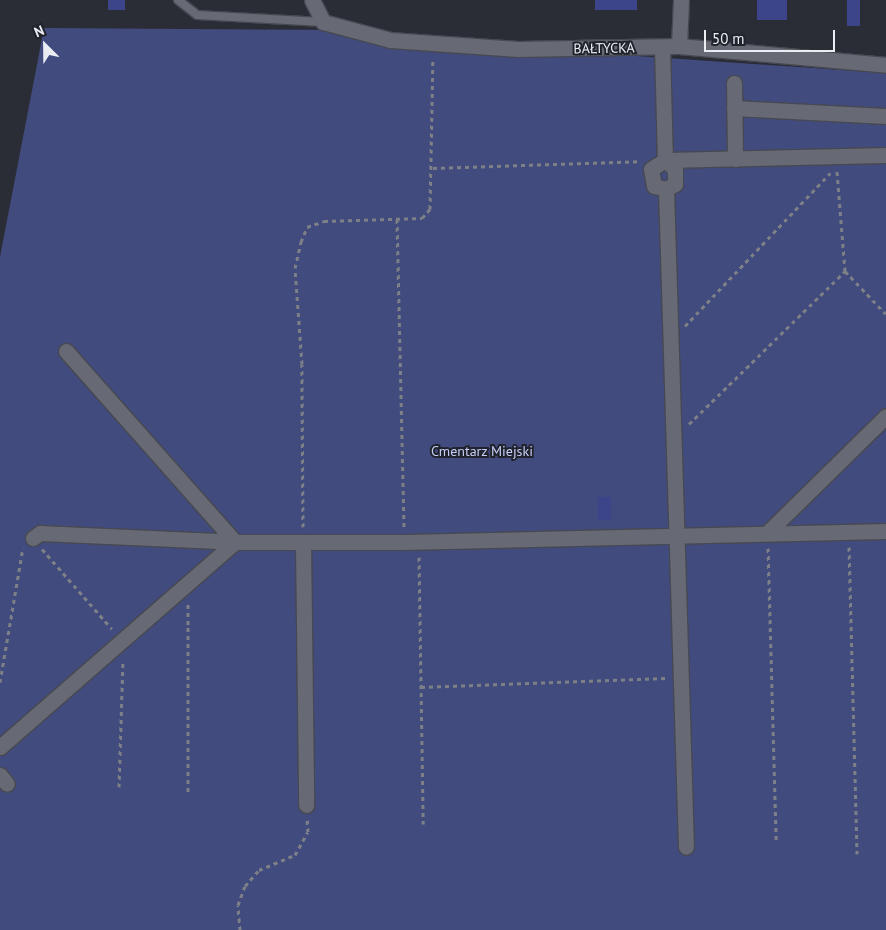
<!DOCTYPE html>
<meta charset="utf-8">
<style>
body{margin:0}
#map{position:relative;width:886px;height:930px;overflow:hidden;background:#2b2d36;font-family:"PT Sans",sans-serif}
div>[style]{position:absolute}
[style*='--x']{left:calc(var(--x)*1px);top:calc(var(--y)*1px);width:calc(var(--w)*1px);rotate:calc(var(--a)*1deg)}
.green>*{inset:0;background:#424b7e}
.building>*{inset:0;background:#3c4589;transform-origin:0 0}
.path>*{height:3px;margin-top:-1.5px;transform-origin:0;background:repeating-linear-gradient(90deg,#7e8087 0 4px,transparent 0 8px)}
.roads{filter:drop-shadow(1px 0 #474951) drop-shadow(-1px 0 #474951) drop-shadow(0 1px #474951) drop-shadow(0 -1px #474951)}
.lane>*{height:8px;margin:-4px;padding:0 4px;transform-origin:4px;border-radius:4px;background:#676974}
.street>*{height:15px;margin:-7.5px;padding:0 7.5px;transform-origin:7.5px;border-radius:7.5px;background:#676974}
span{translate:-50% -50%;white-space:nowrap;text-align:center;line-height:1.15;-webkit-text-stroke:4px #21232c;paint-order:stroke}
.street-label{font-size:14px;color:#ebedf3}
.park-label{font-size:14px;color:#c6cff8}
.north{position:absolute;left:20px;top:20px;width:50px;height:50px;-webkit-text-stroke:4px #21232c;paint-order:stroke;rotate:337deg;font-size:14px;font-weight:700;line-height:20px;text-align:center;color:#ebedf3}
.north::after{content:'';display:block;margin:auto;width:18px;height:22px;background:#ebedf3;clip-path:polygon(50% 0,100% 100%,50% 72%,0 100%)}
.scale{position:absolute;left:704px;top:30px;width:131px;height:22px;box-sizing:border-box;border:2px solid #ebedf3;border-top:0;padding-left:6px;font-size:15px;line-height:18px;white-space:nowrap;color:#ebedf3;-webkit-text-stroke:4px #21232c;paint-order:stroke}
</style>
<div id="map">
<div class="green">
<i style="clip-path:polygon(44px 28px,348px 30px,564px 51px,886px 73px,886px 930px,0 930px,0 257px)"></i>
</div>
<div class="building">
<i style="left:108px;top:0;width:17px;height:10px"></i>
<i style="left:595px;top:0;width:42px;height:10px"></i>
<i style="left:757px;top:0;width:30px;height:20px"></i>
<i style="left:847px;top:0;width:13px;height:26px"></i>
<i style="left:598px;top:497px;width:13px;height:23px"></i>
</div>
<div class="path">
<i style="--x:433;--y:168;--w:207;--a:-1.9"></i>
<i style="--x:397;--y:219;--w:309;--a:88.7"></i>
<i style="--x:845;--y:271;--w:59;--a:46.4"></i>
<i style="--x:685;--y:326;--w:211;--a:-46.5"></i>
<i style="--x:689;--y:424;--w:219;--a:-44.4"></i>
<i style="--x:845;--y:271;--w:100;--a:-94.6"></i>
<i style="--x:303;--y:527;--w:163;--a:-90.4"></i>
<i style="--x:302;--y:364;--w:96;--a:-94.2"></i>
<i style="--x:295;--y:268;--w:27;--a:-77"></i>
<i style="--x:301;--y:242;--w:16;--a:-68"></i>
<i style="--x:307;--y:227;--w:18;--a:-19"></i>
<i style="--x:324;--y:221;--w:98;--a:-1.8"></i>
<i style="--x:422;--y:218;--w:12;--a:-48"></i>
<i style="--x:430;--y:209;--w:151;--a:-88.9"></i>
<i style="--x:849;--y:547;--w:307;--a:88.5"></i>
<i style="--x:768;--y:548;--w:295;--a:88.4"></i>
<i style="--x:42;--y:549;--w:106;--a:48.8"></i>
<i style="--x:419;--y:557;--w:267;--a:89.1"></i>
<i style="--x:188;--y:604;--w:189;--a:90"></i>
<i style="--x:0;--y:682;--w:136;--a:-80.3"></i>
<i style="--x:421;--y:687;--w:245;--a:-2.1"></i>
<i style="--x:119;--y:787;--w:127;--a:-88.2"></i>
<i style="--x:240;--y:930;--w:25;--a:-95"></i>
<i style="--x:238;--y:905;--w:20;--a:-70"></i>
<i style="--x:245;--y:886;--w:21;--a:-49"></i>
<i style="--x:259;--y:870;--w:39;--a:-23"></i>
<i style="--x:295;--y:855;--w:26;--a:-61"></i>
<i style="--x:308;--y:832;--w:14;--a:-94"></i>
</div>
<div class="roads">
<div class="lane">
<i style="--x:178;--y:0;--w:24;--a:38"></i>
<i style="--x:197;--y:15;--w:126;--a:3.2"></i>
</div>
<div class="street">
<i style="--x:312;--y:0;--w:25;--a:63"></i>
<i style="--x:323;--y:22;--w:69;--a:15"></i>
<i style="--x:390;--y:40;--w:128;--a:4"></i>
<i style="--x:518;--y:49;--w:161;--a:-1.1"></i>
<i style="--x:679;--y:46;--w:208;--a:5.2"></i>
<i style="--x:679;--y:46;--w:46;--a:-87.5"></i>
<i style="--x:662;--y:47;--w:113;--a:88.5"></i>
<i style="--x:665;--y:160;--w:13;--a:42"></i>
<i style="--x:675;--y:169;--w:15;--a:90"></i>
<i style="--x:675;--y:184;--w:10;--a:151"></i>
<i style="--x:666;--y:189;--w:658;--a:88.26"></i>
<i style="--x:734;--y:83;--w:76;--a:89.2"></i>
<i style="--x:734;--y:108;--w:152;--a:3"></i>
<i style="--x:666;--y:189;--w:12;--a:-166"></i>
<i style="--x:654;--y:186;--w:17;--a:-100"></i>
<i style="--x:651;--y:169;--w:17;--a:-33"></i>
<i style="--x:665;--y:160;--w:221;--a:-1.3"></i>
<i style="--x:768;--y:532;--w:165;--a:-44.5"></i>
<i style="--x:33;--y:538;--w:9;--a:-36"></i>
<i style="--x:40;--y:533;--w:195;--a:2.6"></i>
<i style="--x:235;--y:542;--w:170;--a:0"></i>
<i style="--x:405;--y:542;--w:481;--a:-1.3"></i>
<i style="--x:303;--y:542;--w:263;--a:89.3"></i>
<i style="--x:0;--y:747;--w:312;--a:-41.1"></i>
<i style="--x:235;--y:542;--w:255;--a:-131.5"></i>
<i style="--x:0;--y:775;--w:11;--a:52"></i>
</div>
</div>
<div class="street-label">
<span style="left:604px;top:48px;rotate:-1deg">BAŁTYCKA</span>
</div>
<div class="park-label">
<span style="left:482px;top:451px">Cmentarz Miejski</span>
</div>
<div class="north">N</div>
<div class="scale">50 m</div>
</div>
